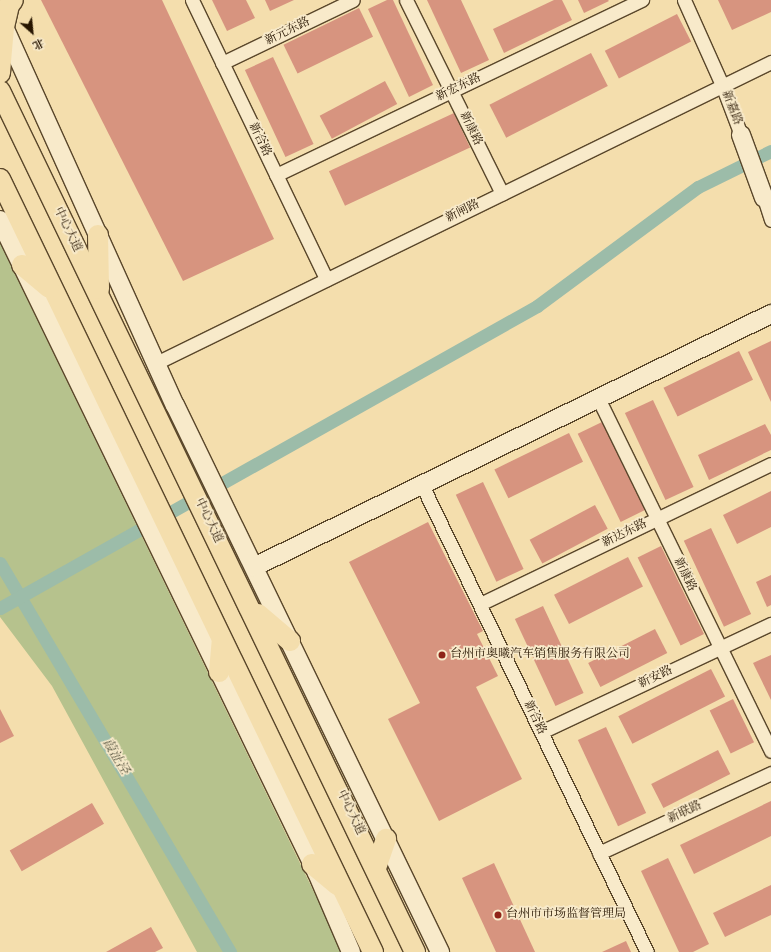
<!DOCTYPE html>
<meta charset="utf-8">
<style>
body{margin:0}
#map{position:relative;width:771px;height:952px;overflow:hidden;background:#f4dead;font-family:"Old Standard TT","Noto Serif SC",serif}
div>[style]{position:absolute}
[style*='--x']{left:calc(var(--x)*1px);top:calc(var(--y)*1px);width:calc(var(--w)*1px);rotate:calc(var(--a)*1deg)}
.green>*{inset:0;background:#b6c28d}
.canal>*{height:13px;margin:-6.5px;padding:0 6.5px;transform-origin:6.5px;border-radius:6.5px;background:#9cbca9}
.building>*{inset:0;background:#d7947f;transform-origin:0 0}
.roads{filter:drop-shadow(1px 0 #5a472b) drop-shadow(-1px 0 #5a472b) drop-shadow(0 1px #5a472b) drop-shadow(0 -1px #5a472b)}
.street>*{height:13px;margin:-6.5px;padding:0 6.5px;transform-origin:6.5px;border-radius:6.5px;background:#f8eaca}
.secondary>*{height:18px;margin:-9px;padding:0 9px;transform-origin:9px;border-radius:9px;background:#f8eaca}
.primary>*{height:20px;margin:-10px;padding:0 10px;transform-origin:10px;border-radius:10px;background:#f4dead}
.dots>*{width:11px;height:11px;translate:-50% -50%;box-sizing:border-box;border:2px solid #f8eaca;border-radius:50%}
span{translate:-50% -50%;white-space:nowrap;text-align:center;line-height:1.15;-webkit-text-stroke:3.5px #f8eaca;paint-order:stroke}
.street-label{font-size:12px;color:#271500}
.poi-label{font-size:12px;color:#271500}
.left{translate:0 -50%;text-align:left}
.water-label{font-size:13px;color:#504f3b;font-style:italic}
.north{position:absolute;left:12px;top:12px;width:40px;height:40px;-webkit-text-stroke:3px #f8eaca;paint-order:stroke;rotate:153deg;font-size:11px;font-weight:700;line-height:16px;text-align:center;color:#271500}
.north::after{content:'';display:block;margin:auto;width:14px;height:18px;background:#271500;clip-path:polygon(50% 0,100% 100%,50% 72%,0 100%)}
</style>
<div id="map">
<div class="green">
<i style="clip-path:polygon(0 243px,343px 952px,197px 952px,52px 686px,0 617px)"></i>
</div>
<div class="canal">
<i style="--x:0;--y:563;--w:452;--a:59.4"></i>
<i style="--x:0;--y:608;--w:616;--a:-29.35"></i>
<i style="--x:537;--y:306;--w:200;--a:-36.5"></i>
<i style="--x:698;--y:187;--w:81;--a:-26.3"></i>
</div>
<div class="building">
<i style="clip-path:polygon(41px 0,162px 0,274px 239px,183px 281px)"></i>
<i style="clip-path:polygon(212px 0,246px 0,255px 18px,227px 31px)"></i>
<i style="clip-path:polygon(265px 0,294px 0,270px 11px)"></i>
<i style="clip-path:polygon(387px 0,393px 0,433px 85px,409px 97px,368px 9px)"></i>
<i style="clip-path:polygon(427px 0,461px 0,489px 60px,461px 73px)"></i>
<i style="clip-path:polygon(554px 0,562px 0,572px 20px,504px 53px,493px 29px)"></i>
<i style="clip-path:polygon(578px 0,608px 0,609px 1px,584px 13px)"></i>
<i style="clip-path:polygon(718px 0,771px 0,771px 12px,732px 30px)"></i>
<i style="left:359px;top:8px;width:32px;height:84px;rotate:64deg"></i>
<i style="left:677px;top:14px;width:31px;height:81px;rotate:63deg"></i>
<i style="left:591px;top:53px;width:37px;height:114px;rotate:63deg"></i>
<i style="left:273px;top:57px;width:96px;height:31px;rotate:65deg"></i>
<i style="left:385px;top:81px;width:26px;height:74px;rotate:62deg"></i>
<i style="left:454px;top:113px;width:38px;height:138px;rotate:65deg"></i>
<i style="clip-path:polygon(771px 341px,771px 402px,748px 352px)"></i>
<i style="left:739px;top:351px;width:32px;height:84px;rotate:64deg"></i>
<i style="left:653px;top:400px;width:96px;height:31px;rotate:65deg"></i>
<i style="left:602px;top:422px;width:98px;height:27px;rotate:64deg"></i>
<i style="clip-path:polygon(765px 424px,771px 435px,771px 450px,709px 480px,698px 455px)"></i>
<i style="left:569px;top:433px;width:32px;height:83px;rotate:64deg"></i>
<i style="left:483px;top:482px;width:96px;height:30px;rotate:65deg"></i>
<i style="clip-path:polygon(771px 491px,771px 527px,737px 544px,723px 515px)"></i>
<i style="left:595px;top:505px;width:27px;height:74px;rotate:62deg"></i>
<i style="clip-path:polygon(428px 522px,483px 631px,477px 634px,498px 676px,476px 687px,522px 779px,439px 821px,388px 719px,420px 703px,349px 562px)"></i>
<i style="left:711px;top:528px;width:95px;height:30px;rotate:65deg"></i>
<i style="left:661px;top:546px;width:98px;height:26px;rotate:64deg"></i>
<i style="left:628px;top:557px;width:33px;height:83px;rotate:63deg"></i>
<i style="clip-path:polygon(771px 575px,771px 605px,767px 607px,756px 582px)"></i>
<i style="left:543px;top:606px;width:96px;height:31px;rotate:65deg"></i>
<i style="left:655px;top:629px;width:27px;height:75px;rotate:63deg"></i>
<i style="clip-path:polygon(771px 655px,771px 700px,753px 663px)"></i>
<i style="left:711px;top:669px;width:31px;height:104px;rotate:63deg"></i>
<i style="left:733px;top:699px;width:48px;height:26px;rotate:64deg"></i>
<i style="clip-path:polygon(0 709px,14px 736px,0 743px)"></i>
<i style="left:606px;top:727px;width:95px;height:31px;rotate:65deg"></i>
<i style="left:718px;top:750px;width:27px;height:75px;rotate:63deg"></i>
<i style="clip-path:polygon(771px 801px,771px 836px,694px 874px,680px 845px)"></i>
<i style="left:92px;top:803px;width:24px;height:95px;rotate:60deg"></i>
<i style="clip-path:polygon(668px 858px,709px 944px,693px 952px,679px 952px,641px 871px)"></i>
<i style="clip-path:polygon(494px 863px,535px 952px,496px 952px,462px 878px)"></i>
<i style="clip-path:polygon(771px 885px,771px 915px,725px 937px,713px 913px)"></i>
<i style="clip-path:polygon(151px 927px,163px 948px,155px 952px,106px 952px)"></i>
<i style="clip-path:polygon(626px 941px,631px 952px,602px 952px)"></i>
</div>
<div class="roads">
<div class="street">
<i style="--x:192;--y:0;--w:310;--a:64.3"></i>
<i style="--x:406;--y:0;--w:216;--a:63.6"></i>
<i style="--x:684;--y:0;--w:93;--a:65.9"></i>
<i style="--x:722;--y:85;--w:53;--a:69.2"></i>
<i style="--x:222;--y:63;--w:145;--a:-25.7"></i>
<i style="--x:276;--y:175;--w:406;--a:-25.6"></i>
<i style="--x:764;--y:198;--w:23;--a:72"></i>
<i style="--x:156;--y:363;--w:685;--a:-26.08"></i>
<i style="--x:598;--y:398;--w:393;--a:63.9"></i>
<i style="--x:422;--y:485;--w:518;--a:64.28"></i>
<i style="--x:480;--y:604;--w:323;--a:-25.7"></i>
<i style="--x:541;--y:732;--w:254;--a:-25.2"></i>
<i style="--x:599;--y:853;--w:190;--a:-24.9"></i>
</div>
<div class="secondary">
<i style="--x:4;--y:27;--w:415;--a:65.7"></i>
<i style="--x:175;--y:405;--w:608;--a:64.15"></i>
<i style="--x:741;--y:135;--w:67;--a:69.9"></i>
<i style="--x:0;--y:220;--w:726;--a:64.11"></i>
<i style="--x:317;--y:873;--w:86;--a:66.7"></i>
<i style="--x:254;--y:567;--w:576;--a:-26.08"></i>
</div>
<div class="primary">
<i style="--x:0;--y:73;--w:46;--a:-85"></i>
<i style="--x:4;--y:27;--w:23;--a:-77"></i>
<i style="--x:9;--y:5;--w:6;--a:-51"></i>
<i style="--x:0;--y:91;--w:956;--a:64.27"></i>
<i style="--x:0;--y:179;--w:858;--a:64.24"></i>
<i style="--x:98;--y:235;--w:54;--a:88.9"></i>
<i style="--x:22;--y:265;--w:35;--a:40"></i>
<i style="--x:258;--y:614;--w:42;--a:40.2"></i>
<i style="--x:219;--y:672;--w:32;--a:-85"></i>
<i style="--x:312;--y:864;--w:33;--a:40"></i>
<i style="--x:376;--y:868;--w:31;--a:-71"></i>
</div>
</div>
<div class="dots">
<i style="left:442px;top:655px;background:#8f2418"></i>
<i style="left:498px;top:915px;background:#8f2418"></i>
</div>
<div class="street-label">
<span style="left:288px;top:32px;rotate:-26deg">新元东路</span>
<span style="left:459px;top:88px;rotate:-26deg">新宏东路</span>
<span style="left:731px;top:108px;rotate:69deg">新嘉路</span>
<span style="left:470px;top:129px;rotate:64deg">新康路</span>
<span style="left:259px;top:140px;rotate:64deg">新合路</span>
<span style="left:463px;top:212px;rotate:-26deg">新闸路</span>
<span style="left:67px;top:230px;rotate:64deg">中心大道</span>
<span style="left:208px;top:521px;rotate:64deg">中心大道</span>
<span style="left:625px;top:534px;rotate:-26deg">新达东路</span>
<span style="left:684px;top:575px;rotate:64deg">新康路</span>
<span style="left:656px;top:678px;rotate:-25deg">新安路</span>
<span style="left:534px;top:718px;rotate:64deg">新合路</span>
<span style="left:350px;top:813px;rotate:64deg">中心大道</span>
<span style="left:685px;top:813px;rotate:-25deg">新联路</span>
</div>
<div class="poi-label">
<span class="left" style="left:450px;top:655px">台州市奥曦汽车销售服务有限公司</span>
<span class="left" style="left:506px;top:915px">台州市市场监督管理局</span>
</div>
<div class="water-label">
<span style="left:115px;top:757px;rotate:59deg">葭沚泾</span>
</div>
<div class="north">北</div>
</div>
